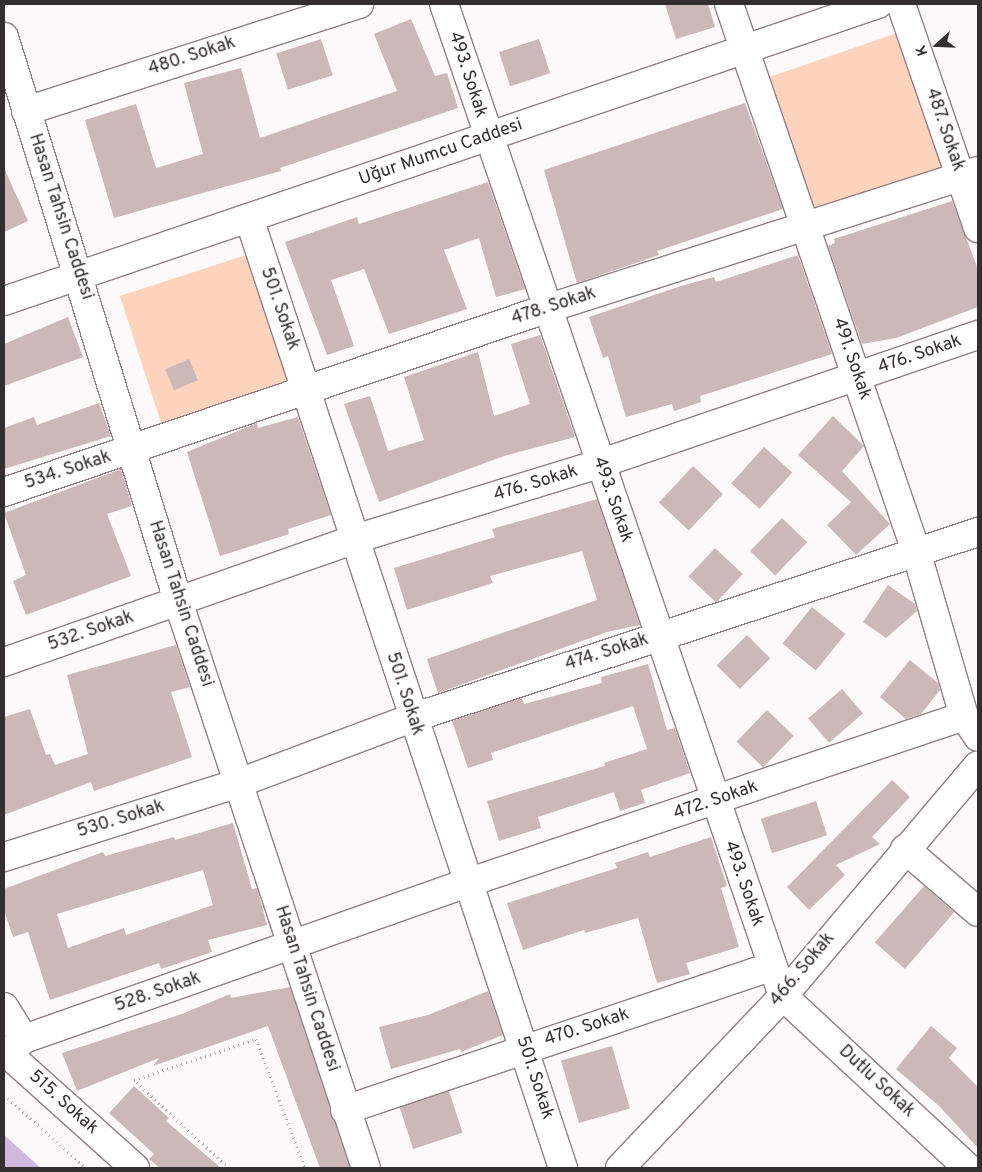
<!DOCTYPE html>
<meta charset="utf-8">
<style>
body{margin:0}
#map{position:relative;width:982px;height:1172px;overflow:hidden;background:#fdf9fa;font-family:Overpass,sans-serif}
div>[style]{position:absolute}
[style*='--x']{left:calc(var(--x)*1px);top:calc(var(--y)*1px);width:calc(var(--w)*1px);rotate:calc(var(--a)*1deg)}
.green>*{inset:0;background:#fdd3be;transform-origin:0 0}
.water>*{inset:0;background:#d1b8df}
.building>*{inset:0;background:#ccb8b6;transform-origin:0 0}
.path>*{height:3px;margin-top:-1.5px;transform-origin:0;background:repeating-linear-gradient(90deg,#b0abac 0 1px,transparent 0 5px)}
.roads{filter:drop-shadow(1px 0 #917f84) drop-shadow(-1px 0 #917f84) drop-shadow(0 1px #917f84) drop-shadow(0 -1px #917f84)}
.minor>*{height:28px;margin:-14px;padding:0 14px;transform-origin:14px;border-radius:14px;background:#fff}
span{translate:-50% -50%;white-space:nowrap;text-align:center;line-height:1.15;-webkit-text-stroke:4px #fff;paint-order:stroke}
.street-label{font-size:18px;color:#352e30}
.frame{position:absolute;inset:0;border:5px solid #352e30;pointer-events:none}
.north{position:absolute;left:912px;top:20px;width:50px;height:50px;-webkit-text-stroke:4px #fff;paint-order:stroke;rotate:250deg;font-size:14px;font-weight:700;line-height:20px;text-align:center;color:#352e30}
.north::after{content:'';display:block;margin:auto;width:18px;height:22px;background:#352e30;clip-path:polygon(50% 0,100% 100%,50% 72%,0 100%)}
</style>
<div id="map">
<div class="green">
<i style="left:900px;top:32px;width:149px;height:139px;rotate:71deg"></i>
<i style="left:252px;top:253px;width:142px;height:139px;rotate:72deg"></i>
</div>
<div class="water">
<i style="clip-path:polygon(4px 1135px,41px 1168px,4px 1168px)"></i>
</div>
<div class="building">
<i style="clip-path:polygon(665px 4px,708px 4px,715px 27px,676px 39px)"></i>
<i style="clip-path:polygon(411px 19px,435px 76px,447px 73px,458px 108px,280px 168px,281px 171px,114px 218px,85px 120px,136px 104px,156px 168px,203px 154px,184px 83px,241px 68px,260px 138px,397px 91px,374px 34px)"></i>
<i style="left:321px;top:39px;width:38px;height:47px;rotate:72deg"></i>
<i style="left:539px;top:39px;width:36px;height:42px;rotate:72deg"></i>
<i style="clip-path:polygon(745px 103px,783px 209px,657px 251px,659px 255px,577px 283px,544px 170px)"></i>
<i style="clip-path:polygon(4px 168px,28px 221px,4px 232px)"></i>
<i style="clip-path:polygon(488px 182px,525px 289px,496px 297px,479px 238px,444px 250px,467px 309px,389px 334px,364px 269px,331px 280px,354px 346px,327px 355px,285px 242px,357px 217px,359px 224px)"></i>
<i style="clip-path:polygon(952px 201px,978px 269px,978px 307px,896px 338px,862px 344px,828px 246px,835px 243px,834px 239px)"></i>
<i style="clip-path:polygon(798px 255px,832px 354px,700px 396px,701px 402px,674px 411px,672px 404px,626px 417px,608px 356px,603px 358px,589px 317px,681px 286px,714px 277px,716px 282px)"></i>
<i style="clip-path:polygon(68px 317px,83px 357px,4px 386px,4px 344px)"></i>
<i style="clip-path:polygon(540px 335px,575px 437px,504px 456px,379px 502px,344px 404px,370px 396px,388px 451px,424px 440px,404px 377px,478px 352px,494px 416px,530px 404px,511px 344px)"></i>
<i style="left:189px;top:359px;width:23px;height:26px;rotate:67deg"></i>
<i style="clip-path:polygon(99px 403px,111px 436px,4px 469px,4px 428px,34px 417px,37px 425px)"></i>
<i style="clip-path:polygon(833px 416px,864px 446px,842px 471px,890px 524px,856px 555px,827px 525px,851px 502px,798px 455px)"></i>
<i style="clip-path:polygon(298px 417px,331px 515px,288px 529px,289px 534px,220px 556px,187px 452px,257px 423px,258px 428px)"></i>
<i style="left:764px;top:447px;width:38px;height:49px;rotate:42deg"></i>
<i style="left:693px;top:466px;width:41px;height:50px;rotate:43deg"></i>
<i style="clip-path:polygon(121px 469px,132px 506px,107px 514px,131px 576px,26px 615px,13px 581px,26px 575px,4px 513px)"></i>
<i style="clip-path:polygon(597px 499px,640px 625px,607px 632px,438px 693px,427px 659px,597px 600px,582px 551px,490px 576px,493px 583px,407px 610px,394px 568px,495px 537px,492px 529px)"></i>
<i style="left:782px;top:518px;width:35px;height:46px;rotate:44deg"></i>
<i style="left:715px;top:548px;width:38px;height:39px;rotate:43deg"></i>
<i style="clip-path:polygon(888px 585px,915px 604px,917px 611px,886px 638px,863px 622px)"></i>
<i style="left:812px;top:607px;width:43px;height:47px;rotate:39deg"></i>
<i style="left:747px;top:635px;width:33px;height:43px;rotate:45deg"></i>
<i style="clip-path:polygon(176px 645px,190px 687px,171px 692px,192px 757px,94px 791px,91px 782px,4px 815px,4px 717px,30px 709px,46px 755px,50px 754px,55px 765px,88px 754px,67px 675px)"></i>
<i style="clip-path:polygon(910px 660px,938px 683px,940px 690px,921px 714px,906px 719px,880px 697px)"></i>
<i style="clip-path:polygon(648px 664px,667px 730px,675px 728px,690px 773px,641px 790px,645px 803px,620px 811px,614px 792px,538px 817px,541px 828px,499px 841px,487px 801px,605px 766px,604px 763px,647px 749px,633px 706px,491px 753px,493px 760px,468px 768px,452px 721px,522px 698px,524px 704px,602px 683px,601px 677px)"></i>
<i style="left:842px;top:689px;width:32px;height:45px;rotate:49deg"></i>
<i style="left:767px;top:710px;width:37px;height:44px;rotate:44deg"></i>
<i style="clip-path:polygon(892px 780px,910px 797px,872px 837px,880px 844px,836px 865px,845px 875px,809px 910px,787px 887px)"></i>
<i style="left:816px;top:801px;width:36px;height:58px;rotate:72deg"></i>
<i style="clip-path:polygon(evenodd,233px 823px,252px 889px,257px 888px,267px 925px,208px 940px,212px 952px,161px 969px,159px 963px,50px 1000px,28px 932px,13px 937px,4px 910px,4px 889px,103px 852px,105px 856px,174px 837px,175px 840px,233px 823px,203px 870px,213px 905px,126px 935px,124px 928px,68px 948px,57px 914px,203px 870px)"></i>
<i style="clip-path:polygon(711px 837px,727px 886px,721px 888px,739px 947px,686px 963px,690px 974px,657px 983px,638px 918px,585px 933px,584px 930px,523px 950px,507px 903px,617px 868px,615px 863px,648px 852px,650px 857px)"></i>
<i style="left:924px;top:886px;width:40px;height:75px;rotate:41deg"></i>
<i style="clip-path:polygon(290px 987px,350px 1168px,320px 1168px,268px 1026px,153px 1066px,159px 1058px,77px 1091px,62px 1053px,182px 1014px,230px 994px,231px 998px)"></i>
<i style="clip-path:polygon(488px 991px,503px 1035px,461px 1052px,460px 1049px,391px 1069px,379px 1027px,428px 1015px)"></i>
<i style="clip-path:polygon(931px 1026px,957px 1048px,949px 1058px,978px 1087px,978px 1148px,938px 1105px,896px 1069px)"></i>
<i style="left:612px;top:1046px;width:65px;height:53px;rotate:74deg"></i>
<i style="clip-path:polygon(134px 1086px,169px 1118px,166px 1121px,221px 1168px,160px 1168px,149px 1159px,154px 1154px,109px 1113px)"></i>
<i style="left:449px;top:1091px;width:44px;height:52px;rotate:72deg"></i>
</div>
<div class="path">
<i style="--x:4;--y:1095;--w:110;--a:41.7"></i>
<i style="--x:229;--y:1168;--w:129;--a:-137.2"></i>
<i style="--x:134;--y:1080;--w:129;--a:-18.6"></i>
<i style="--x:256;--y:1039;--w:138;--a:69.2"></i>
</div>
<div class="roads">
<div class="minor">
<i style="--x:444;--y:4;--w:1048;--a:71.13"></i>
<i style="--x:783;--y:996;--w:253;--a:42.9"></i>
<i style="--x:729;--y:4;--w:578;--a:71.13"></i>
<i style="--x:916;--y:551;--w:172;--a:73.8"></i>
<i style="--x:964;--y:716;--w:25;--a:56"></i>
<i style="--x:901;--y:4;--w:237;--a:71"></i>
<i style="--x:4;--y:37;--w:590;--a:72.85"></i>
<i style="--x:178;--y:601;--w:597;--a:71.66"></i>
<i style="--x:26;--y:111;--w:350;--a:-17.8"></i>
<i style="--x:249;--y:218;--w:1001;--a:71.71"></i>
<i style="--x:4;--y:301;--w:923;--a:-18.77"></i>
<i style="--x:4;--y:492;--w:575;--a:-18.66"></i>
<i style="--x:549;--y:308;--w:450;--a:-17.7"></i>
<i style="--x:4;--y:662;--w:372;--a:-19.3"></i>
<i style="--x:355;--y:539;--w:255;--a:-17.1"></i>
<i style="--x:599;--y:464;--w:400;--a:-18.8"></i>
<i style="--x:905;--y:849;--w:96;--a:40.8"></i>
<i style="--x:4;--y:857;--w:246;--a:-17.5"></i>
<i style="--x:239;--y:783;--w:185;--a:-20.6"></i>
<i style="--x:412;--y:718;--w:596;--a:-18.19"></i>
<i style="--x:4;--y:1007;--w:38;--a:58"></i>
<i style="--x:345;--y:1110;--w:451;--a:-18.6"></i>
<i style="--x:135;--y:1168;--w:172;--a:-138.1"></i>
<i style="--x:7;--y:1053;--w:22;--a:-39"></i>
<i style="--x:24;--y:1039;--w:470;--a:-19.4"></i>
<i style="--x:467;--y:883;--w:524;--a:-18.57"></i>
<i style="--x:620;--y:1168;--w:237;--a:-46.5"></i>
<i style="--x:783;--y:996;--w:302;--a:-49.8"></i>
</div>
</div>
<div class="street-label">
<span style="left:192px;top:57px;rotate:-18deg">480. Sokak</span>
<span style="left:467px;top:75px;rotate:72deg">493. Sokak</span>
<span style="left:944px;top:130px;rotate:71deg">487. Sokak</span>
<span style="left:441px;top:153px;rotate:-19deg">Uğur Mumcu Caddesi</span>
<span style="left:60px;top:217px;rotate:72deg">Hasan Tahsin Caddesi</span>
<span style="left:554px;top:307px;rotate:-18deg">478. Sokak</span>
<span style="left:279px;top:309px;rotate:71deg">501. Sokak</span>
<span style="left:920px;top:355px;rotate:-19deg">476. Sokak</span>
<span style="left:851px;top:359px;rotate:71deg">491. Sokak</span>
<span style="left:68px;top:471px;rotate:-18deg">534. Sokak</span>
<span style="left:536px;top:484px;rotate:-17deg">476. Sokak</span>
<span style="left:612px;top:500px;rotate:71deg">493. Sokak</span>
<span style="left:180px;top:604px;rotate:72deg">Hasan Tahsin Caddesi</span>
<span style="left:91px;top:632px;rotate:-19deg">532. Sokak</span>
<span style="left:607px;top:653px;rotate:-18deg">474. Sokak</span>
<span style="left:404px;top:694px;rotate:72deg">501. Sokak</span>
<span style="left:716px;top:801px;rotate:-19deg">472. Sokak</span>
<span style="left:121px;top:820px;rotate:-17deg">530. Sokak</span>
<span style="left:743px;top:884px;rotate:71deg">493. Sokak</span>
<span style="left:803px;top:970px;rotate:-50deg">466. Sokak</span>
<span style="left:306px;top:989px;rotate:72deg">Hasan Tahsin Caddesi</span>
<span style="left:158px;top:993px;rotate:-19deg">528. Sokak</span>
<span style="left:587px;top:1028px;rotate:-18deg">470. Sokak</span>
<span style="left:534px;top:1078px;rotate:72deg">501. Sokak</span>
<span style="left:876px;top:1082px;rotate:43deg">Dutlu Sokak</span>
<span style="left:63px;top:1103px;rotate:42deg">515. Sokak</span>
</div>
<div class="frame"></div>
<div class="north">K</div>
</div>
